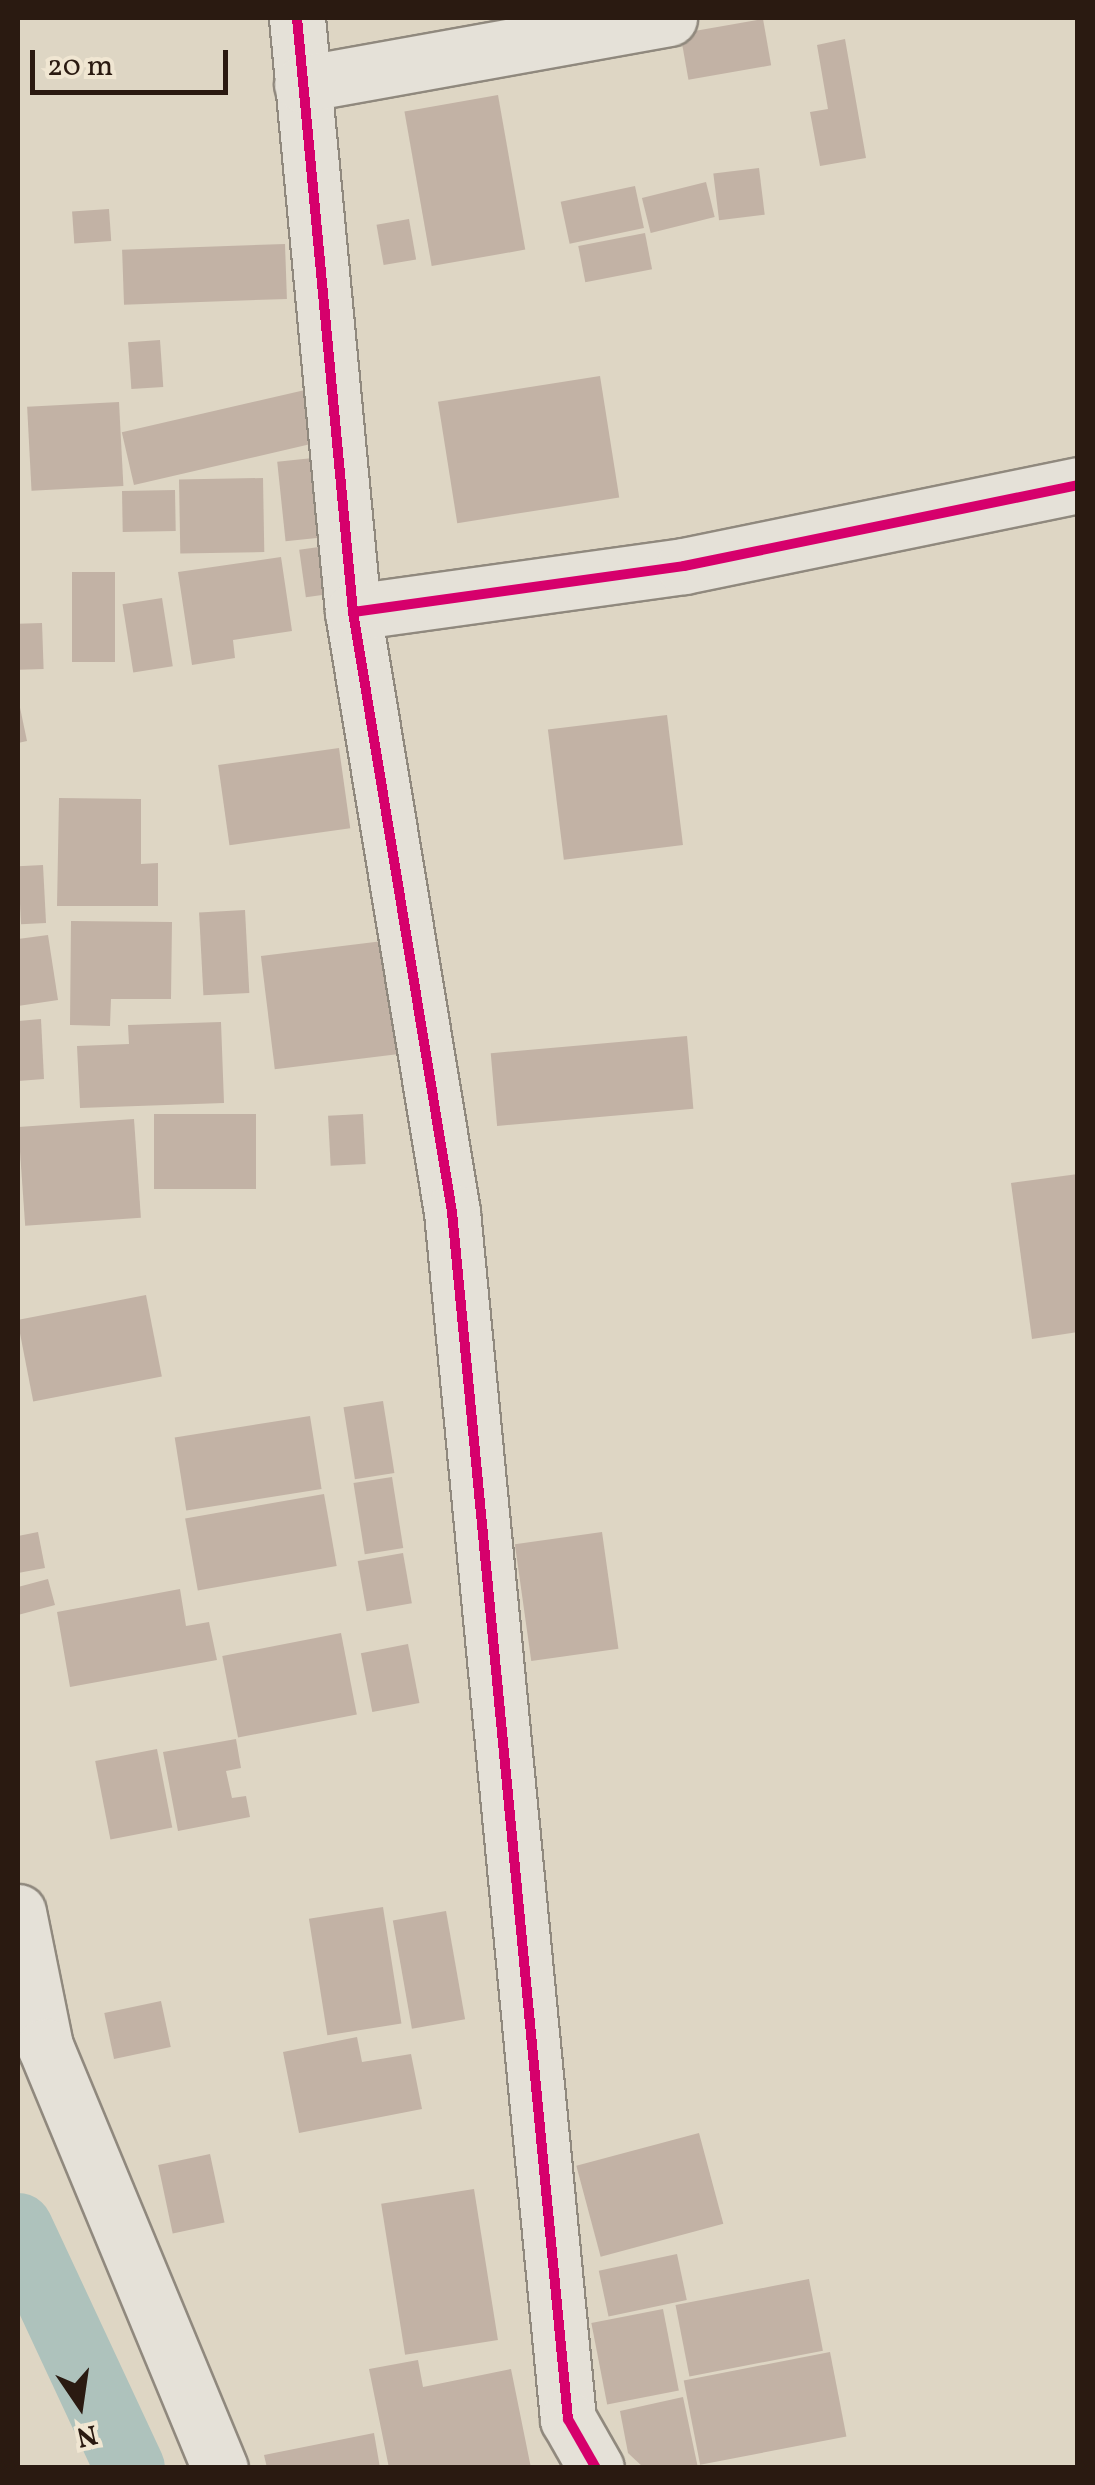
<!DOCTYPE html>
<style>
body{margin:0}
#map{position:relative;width:1095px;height:2485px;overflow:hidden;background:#ded6c4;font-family:Vollkorn,serif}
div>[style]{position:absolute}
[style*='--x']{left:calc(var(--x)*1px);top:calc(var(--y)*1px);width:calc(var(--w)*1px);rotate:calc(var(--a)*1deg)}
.canal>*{height:70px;margin:-35px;padding:0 35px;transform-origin:35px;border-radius:35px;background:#aec2bc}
.building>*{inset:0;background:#c2b2a5;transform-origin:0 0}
.roads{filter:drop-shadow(2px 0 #90897e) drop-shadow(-2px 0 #90897e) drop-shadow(0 2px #90897e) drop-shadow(0 -2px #90897e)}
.minor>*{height:55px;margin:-27.5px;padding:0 27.5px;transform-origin:27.5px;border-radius:27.5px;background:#e5e1d8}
.cycleway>*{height:10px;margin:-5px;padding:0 5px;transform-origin:5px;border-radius:5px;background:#d6006c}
span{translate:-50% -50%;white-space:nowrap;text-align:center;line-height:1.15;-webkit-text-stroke:8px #f0e6d2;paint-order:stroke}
.frame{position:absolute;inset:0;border:20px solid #2a1a11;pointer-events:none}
.north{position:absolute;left:30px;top:2355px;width:100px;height:100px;-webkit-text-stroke:8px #f0e6d2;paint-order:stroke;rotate:167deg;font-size:28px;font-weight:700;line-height:40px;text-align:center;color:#2a1a11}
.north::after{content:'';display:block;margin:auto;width:35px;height:45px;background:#2a1a11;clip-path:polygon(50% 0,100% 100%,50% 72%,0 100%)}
.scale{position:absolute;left:30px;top:50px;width:198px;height:45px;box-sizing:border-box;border:5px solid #2a1a11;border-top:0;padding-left:12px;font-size:30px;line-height:35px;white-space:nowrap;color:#2a1a11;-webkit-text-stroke:8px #f0e6d2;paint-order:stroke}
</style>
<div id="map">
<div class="canal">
<i style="--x:18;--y:2228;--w:265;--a:65"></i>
</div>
<div class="building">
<i style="left:763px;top:19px;width:47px;height:84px;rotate:80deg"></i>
<i style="clip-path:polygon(845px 39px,866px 158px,820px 166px,810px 112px,828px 109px,817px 45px)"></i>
<i style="left:498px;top:95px;width:157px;height:95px;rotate:80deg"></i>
<i style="left:759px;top:168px;width:47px;height:46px;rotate:83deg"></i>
<i style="left:706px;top:182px;width:36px;height:66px;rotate:76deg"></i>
<i style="left:635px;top:186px;width:43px;height:76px;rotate:78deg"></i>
<i style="left:109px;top:209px;width:32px;height:37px;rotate:86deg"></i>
<i style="left:409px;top:219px;width:41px;height:33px;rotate:80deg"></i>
<i style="left:645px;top:233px;width:37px;height:68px;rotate:79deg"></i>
<i style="left:285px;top:244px;width:55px;height:163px;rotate:88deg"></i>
<i style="left:160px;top:340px;width:47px;height:32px;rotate:86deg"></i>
<i style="left:600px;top:376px;width:123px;height:164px;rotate:81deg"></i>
<i style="left:305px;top:390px;width:54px;height:188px;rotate:77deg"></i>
<i style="left:119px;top:402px;width:84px;height:92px;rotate:87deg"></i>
<i style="left:313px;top:458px;width:80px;height:36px;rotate:84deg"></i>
<i style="left:263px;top:478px;width:74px;height:84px;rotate:89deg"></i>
<i style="left:175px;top:490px;width:41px;height:53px;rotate:89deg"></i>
<i style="left:319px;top:547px;width:48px;height:20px;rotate:82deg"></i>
<i style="clip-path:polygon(281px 557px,292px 631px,233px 640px,235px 658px,192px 665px,178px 572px)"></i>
<i style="left:72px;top:572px;width:43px;height:90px"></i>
<i style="left:162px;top:598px;width:69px;height:40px;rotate:81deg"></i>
<i style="left:42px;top:623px;width:46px;height:24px;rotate:88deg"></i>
<i style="clip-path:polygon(18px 698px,27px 741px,18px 743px)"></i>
<i style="left:667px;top:715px;width:131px;height:120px;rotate:83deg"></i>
<i style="left:339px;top:748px;width:81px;height:122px;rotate:82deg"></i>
<i style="clip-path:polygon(59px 798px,141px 799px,141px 864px,158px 863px,158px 906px,57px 906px)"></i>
<i style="left:43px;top:865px;width:58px;height:25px;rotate:87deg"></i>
<i style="left:245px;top:910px;width:83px;height:46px;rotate:87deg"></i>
<i style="clip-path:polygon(71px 921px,172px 922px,171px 999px,111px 999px,110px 1026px,70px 1025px)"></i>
<i style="clip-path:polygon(48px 935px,58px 1000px,18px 1006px,18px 939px)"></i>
<i style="left:383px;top:941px;width:114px;height:123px;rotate:83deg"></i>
<i style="clip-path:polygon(41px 1019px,44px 1079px,18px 1081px,18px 1021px)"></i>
<i style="clip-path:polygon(221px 1022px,224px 1103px,80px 1108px,77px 1046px,129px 1044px,128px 1025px)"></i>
<i style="left:687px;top:1036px;width:73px;height:197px;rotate:85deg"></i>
<i style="left:154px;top:1114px;width:102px;height:75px"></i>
<i style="left:363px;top:1114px;width:50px;height:35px;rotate:87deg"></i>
<i style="left:134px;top:1119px;width:99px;height:116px;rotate:86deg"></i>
<i style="clip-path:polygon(1078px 1174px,1078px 1332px,1032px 1339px,1011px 1183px)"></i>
<i style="left:146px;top:1295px;width:83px;height:131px;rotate:79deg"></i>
<i style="left:383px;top:1401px;width:73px;height:40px;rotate:81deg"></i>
<i style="left:310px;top:1416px;width:74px;height:137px;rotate:81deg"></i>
<i style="left:392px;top:1477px;width:72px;height:39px;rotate:81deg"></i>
<i style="left:324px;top:1494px;width:73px;height:141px;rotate:80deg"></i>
<i style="clip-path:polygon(38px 1532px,45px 1568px,18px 1573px,18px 1536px)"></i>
<i style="left:602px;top:1532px;width:118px;height:88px;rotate:82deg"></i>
<i style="left:403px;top:1553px;width:51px;height:46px;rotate:80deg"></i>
<i style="clip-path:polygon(48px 1579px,55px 1605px,18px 1615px,18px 1587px)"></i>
<i style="clip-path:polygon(180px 1589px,186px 1626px,209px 1622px,217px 1660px,70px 1687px,57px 1612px)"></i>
<i style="left:341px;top:1633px;width:83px;height:121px;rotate:79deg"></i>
<i style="left:408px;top:1644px;width:60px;height:48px;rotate:79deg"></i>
<i style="clip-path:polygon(236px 1739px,241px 1768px,226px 1771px,232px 1798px,246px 1796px,250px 1817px,178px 1831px,163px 1752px)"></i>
<i style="left:157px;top:1749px;width:80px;height:63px;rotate:79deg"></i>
<i style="left:383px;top:1907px;width:118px;height:75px;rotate:81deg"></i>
<i style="left:446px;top:1911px;width:110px;height:54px;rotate:80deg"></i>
<i style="left:161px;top:2001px;width:47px;height:58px;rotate:78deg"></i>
<i style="clip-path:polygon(357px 2037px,362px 2062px,411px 2054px,422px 2109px,299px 2133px,283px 2052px)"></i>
<i style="left:699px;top:2133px;width:94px;height:127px;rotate:75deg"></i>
<i style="left:210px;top:2154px;width:70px;height:53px;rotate:78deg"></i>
<i style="left:474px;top:2189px;width:153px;height:94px;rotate:81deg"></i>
<i style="left:677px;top:2254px;width:47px;height:80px;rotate:78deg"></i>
<i style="left:809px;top:2279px;width:73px;height:136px;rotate:79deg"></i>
<i style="left:663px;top:2309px;width:83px;height:73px;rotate:79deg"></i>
<i style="left:830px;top:2352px;width:86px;height:149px;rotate:79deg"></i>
<i style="clip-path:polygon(418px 2360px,423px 2387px,511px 2369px,531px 2468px,389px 2468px,369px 2369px)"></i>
<i style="clip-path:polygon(683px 2397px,698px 2468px,644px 2468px,628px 2453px,620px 2411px)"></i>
<i style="clip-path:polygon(374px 2433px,380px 2468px,267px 2468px,264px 2455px)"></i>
</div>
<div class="roads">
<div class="minor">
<i style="--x:297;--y:18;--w:597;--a:84.61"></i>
<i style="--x:353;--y:612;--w:608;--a:80.63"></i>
<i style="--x:452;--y:1212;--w:1213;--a:84.51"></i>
<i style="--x:568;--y:2419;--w:56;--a:60.3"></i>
<i style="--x:302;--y:84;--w:373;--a:-10.2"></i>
<i style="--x:353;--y:612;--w:334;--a:-7.9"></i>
<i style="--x:684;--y:566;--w:402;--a:-11.6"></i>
<i style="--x:18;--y:1912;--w:137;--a:78.6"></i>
<i style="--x:45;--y:2046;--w:457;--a:67.5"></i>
</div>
</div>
<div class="cycleway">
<i style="--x:297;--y:18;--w:597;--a:84.61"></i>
<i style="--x:353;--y:612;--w:608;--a:80.63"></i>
<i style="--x:452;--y:1212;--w:1213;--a:84.51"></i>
<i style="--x:568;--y:2419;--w:56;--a:60.3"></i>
<i style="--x:353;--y:612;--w:334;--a:-7.9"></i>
<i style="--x:684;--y:566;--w:402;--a:-11.6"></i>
</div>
<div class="frame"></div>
<div class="north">N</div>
<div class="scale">20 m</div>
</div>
